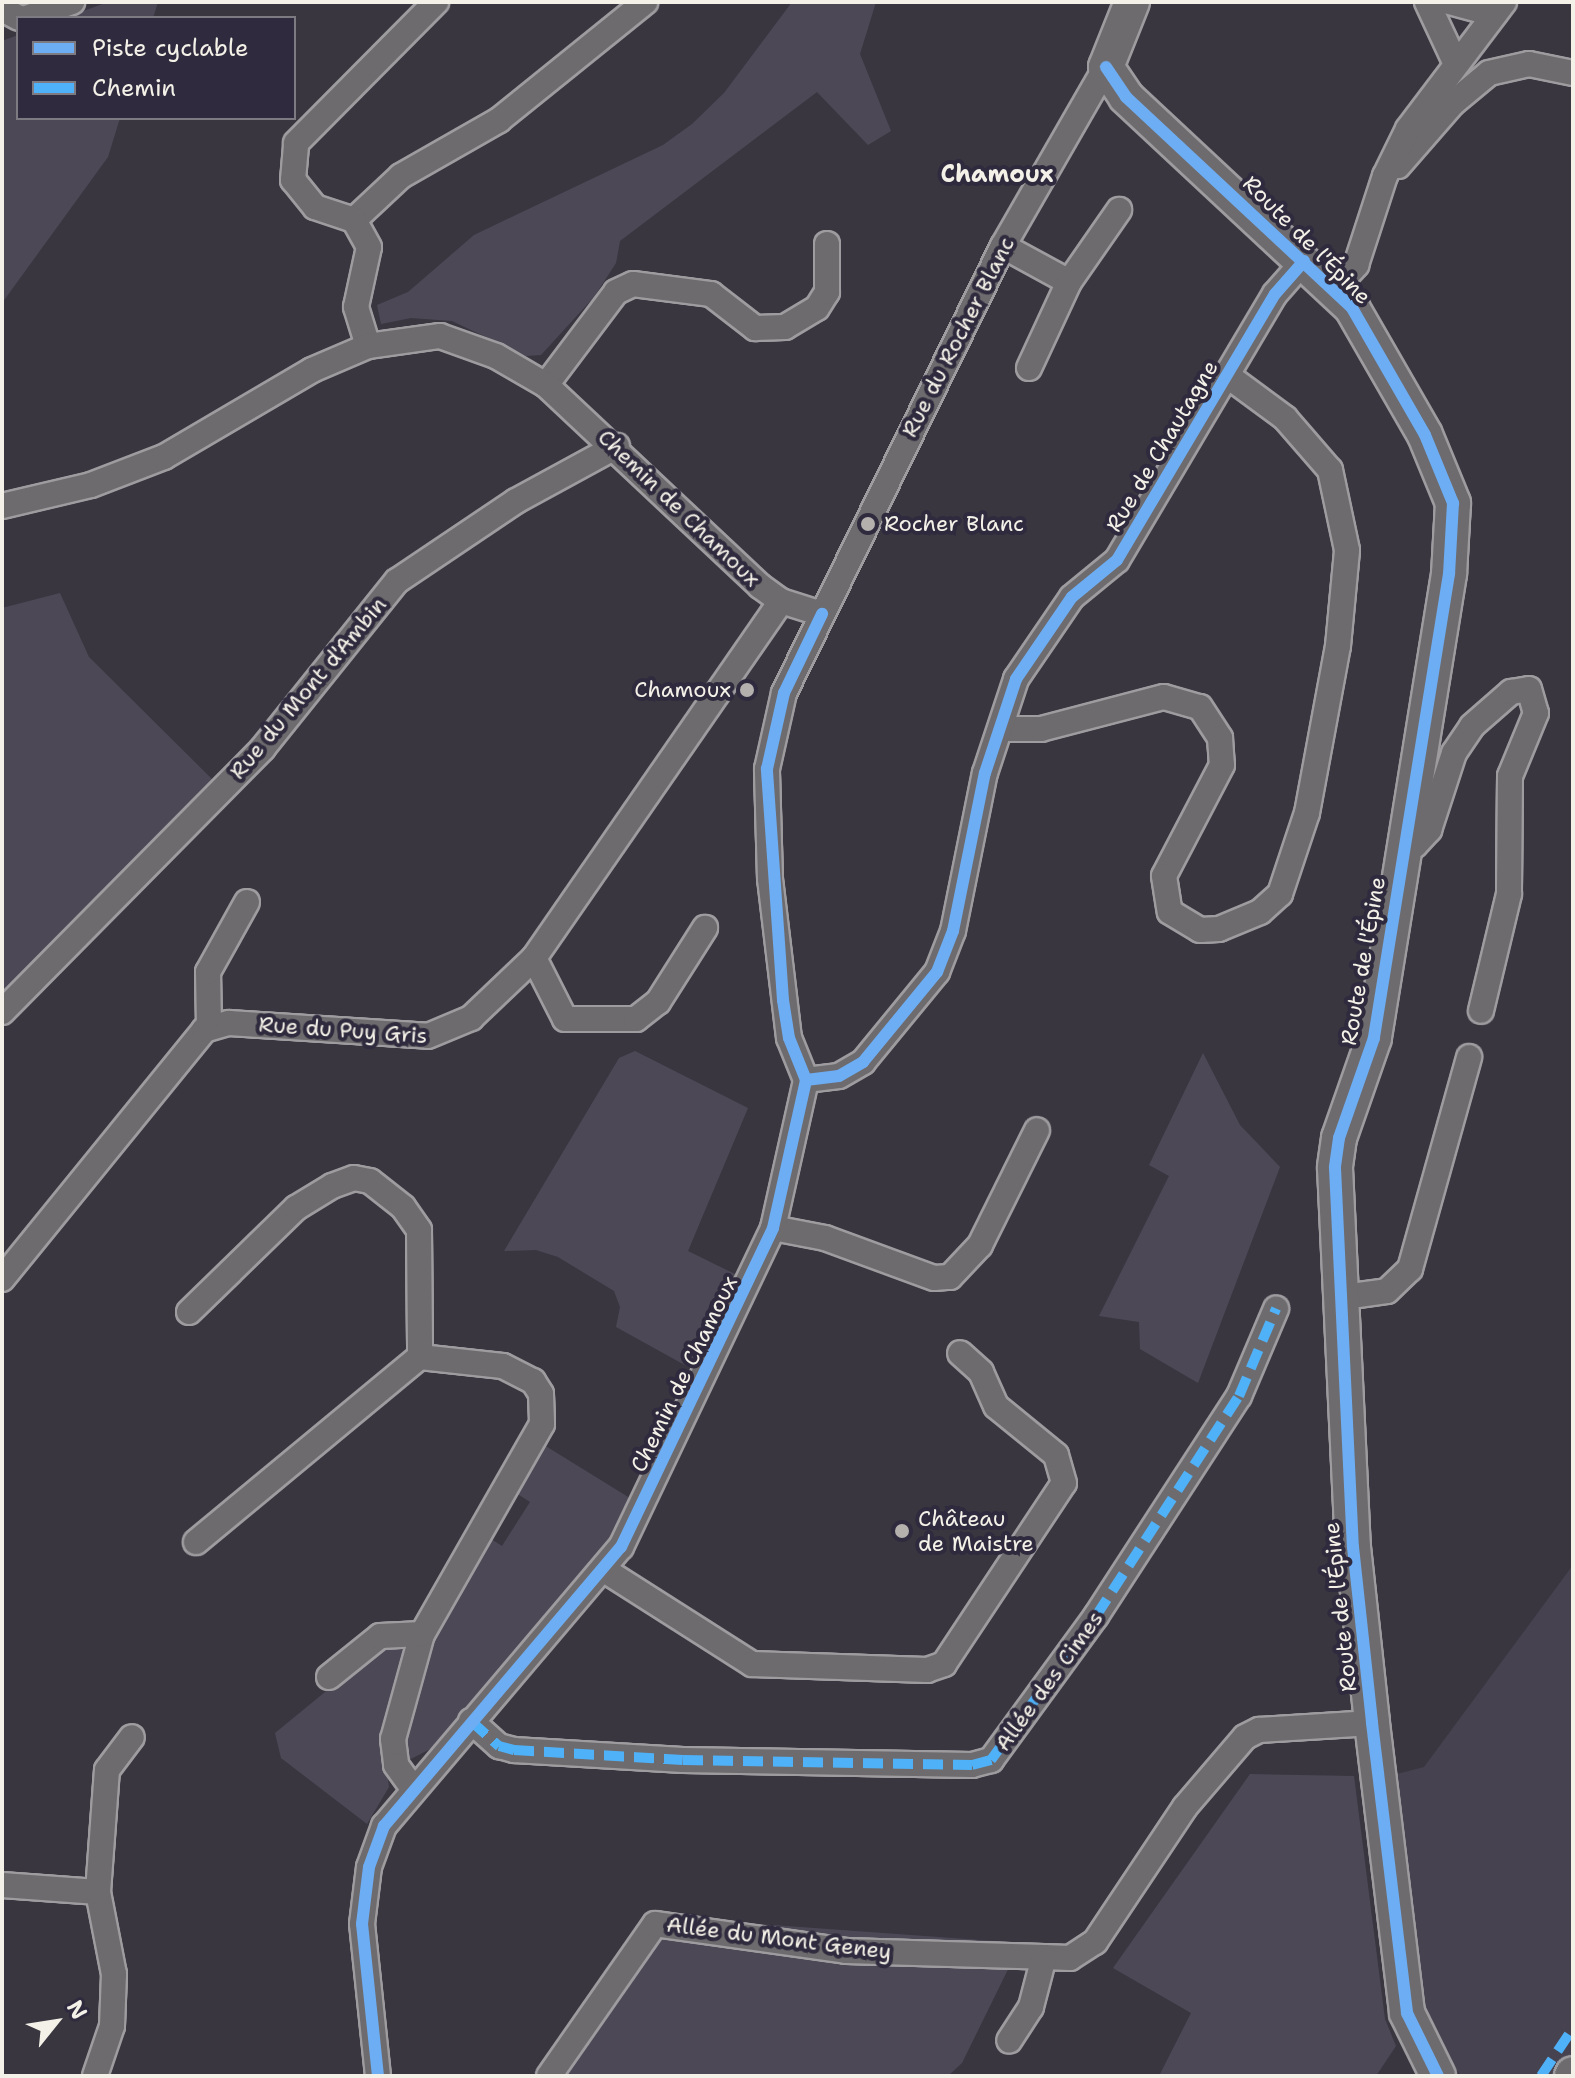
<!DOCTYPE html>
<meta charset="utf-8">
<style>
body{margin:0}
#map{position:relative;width:1575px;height:2078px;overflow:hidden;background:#393640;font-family:"Shantell Sans",sans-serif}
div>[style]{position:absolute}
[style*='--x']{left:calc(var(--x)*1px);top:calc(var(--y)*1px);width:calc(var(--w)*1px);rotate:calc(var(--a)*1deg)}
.built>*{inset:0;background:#46424f}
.green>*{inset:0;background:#4d4856}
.roads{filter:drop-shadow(2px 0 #9e9c9f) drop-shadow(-2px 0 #9e9c9f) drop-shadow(0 2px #9e9c9f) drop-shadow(0 -2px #9e9c9f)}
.street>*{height:24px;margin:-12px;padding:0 12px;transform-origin:12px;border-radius:12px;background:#6d6b6d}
.secondary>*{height:34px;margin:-17px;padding:0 17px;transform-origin:17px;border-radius:17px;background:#6d6b6d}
.quiet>*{height:10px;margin-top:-5px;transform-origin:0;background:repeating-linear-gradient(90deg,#4fb1f8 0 20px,transparent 0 30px)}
.cycleway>*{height:12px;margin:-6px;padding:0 6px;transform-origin:6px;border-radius:6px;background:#6dadf4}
.dots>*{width:22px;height:22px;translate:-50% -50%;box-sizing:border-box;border:4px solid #2f2a3d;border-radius:50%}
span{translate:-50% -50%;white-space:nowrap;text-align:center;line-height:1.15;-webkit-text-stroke:8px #2f2a3d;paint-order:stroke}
.street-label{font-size:22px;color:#f4f1e8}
.poi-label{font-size:22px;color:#f4f1e8}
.left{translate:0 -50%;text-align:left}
.right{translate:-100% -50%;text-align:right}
.neighbourhood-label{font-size:24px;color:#f4f1e8;font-weight:700}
.frame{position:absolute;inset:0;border:4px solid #f4f1e8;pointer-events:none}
.legend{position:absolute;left:16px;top:16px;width:280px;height:104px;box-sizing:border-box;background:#2f2a3d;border:2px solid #7e7a81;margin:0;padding:10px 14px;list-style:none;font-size:24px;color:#f4f1e8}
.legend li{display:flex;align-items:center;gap:16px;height:40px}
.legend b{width:40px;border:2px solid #7e7a81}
.north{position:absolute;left:16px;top:1982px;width:80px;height:80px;-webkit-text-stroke:6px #2f2a3d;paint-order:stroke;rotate:60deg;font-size:22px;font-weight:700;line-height:32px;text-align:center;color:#f4f1e8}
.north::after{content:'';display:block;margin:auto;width:28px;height:36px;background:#f4f1e8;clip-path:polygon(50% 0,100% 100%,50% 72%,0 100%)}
</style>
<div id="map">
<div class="built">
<i style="clip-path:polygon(1573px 1565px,1573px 2076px,1461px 2076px,1427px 2025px,1414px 1967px,1393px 1775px,1424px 1767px)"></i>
</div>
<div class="green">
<i style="clip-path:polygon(108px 2px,158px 2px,153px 18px,64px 18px)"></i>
<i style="clip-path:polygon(792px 2px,876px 2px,860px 54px,891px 131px,868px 145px,817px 92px,620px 241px,616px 263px,594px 297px,541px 355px,526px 356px,452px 321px,411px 318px,381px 324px,377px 305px,408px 292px,474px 235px,663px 145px,692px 124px,724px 93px)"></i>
<i style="clip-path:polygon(18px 35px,18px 118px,120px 118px,108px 157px,2px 303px,2px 41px)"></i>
<i style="clip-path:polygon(60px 593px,89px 657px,214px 781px,2px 993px,2px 608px)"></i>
<i style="clip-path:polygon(635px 1051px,748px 1108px,688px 1251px,743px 1278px,692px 1369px,616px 1327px,620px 1307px,614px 1291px,558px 1257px,536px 1250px,504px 1251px,619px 1058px)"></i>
<i style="clip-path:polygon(1203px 1053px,1240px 1125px,1280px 1167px,1198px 1383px,1140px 1349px,1139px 1322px,1099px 1316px,1169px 1176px,1149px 1165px)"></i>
<i style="clip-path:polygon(544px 1445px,633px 1500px,603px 1554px,476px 1704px,436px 1746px,407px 1761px,405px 1744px,432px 1639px,488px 1537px,502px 1546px,530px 1502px,516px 1493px)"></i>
<i style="clip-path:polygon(380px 1647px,403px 1647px,403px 1655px,382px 1735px,389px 1787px,367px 1824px,281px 1758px,275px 1733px)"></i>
<i style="clip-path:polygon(1250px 1774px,1354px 1776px,1385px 2019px,1396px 2046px,1376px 2076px,1159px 2076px,1191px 2013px,1113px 1968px)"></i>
<i style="clip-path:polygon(650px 1916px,1021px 1943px,962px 2063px,948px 2076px,550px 2076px)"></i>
</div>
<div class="roads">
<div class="street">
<i style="--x:1427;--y:2;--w:64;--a:65"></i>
<i style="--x:1449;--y:2;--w:47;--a:14.9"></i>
<i style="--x:2;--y:9;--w:19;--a:28"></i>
<i style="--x:26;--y:18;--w:49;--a:-19.2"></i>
<i style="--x:1398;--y:166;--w:84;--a:-48.9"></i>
<i style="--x:1453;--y:103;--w:47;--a:-39.8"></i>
<i style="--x:1489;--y:73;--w:41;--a:-12.7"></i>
<i style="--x:1529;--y:64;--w:45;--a:11.6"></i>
<i style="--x:354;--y:220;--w:64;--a:-43.1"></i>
<i style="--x:401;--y:176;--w:113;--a:-29.7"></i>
<i style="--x:499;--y:120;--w:188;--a:-38.9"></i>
<i style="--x:1003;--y:246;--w:75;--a:28.6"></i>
<i style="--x:1334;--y:289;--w:33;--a:-47"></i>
<i style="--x:1356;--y:265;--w:94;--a:-72"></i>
<i style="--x:1385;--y:176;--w:52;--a:-63.9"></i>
<i style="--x:1408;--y:129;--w:159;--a:-52.9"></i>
<i style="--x:368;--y:346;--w:41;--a:-107.1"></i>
<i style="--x:356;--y:307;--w:61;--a:-77.8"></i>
<i style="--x:369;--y:247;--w:31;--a:-119"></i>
<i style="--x:354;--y:220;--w:41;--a:-161.6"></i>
<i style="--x:315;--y:207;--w:35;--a:-129"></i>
<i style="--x:293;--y:180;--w:37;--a:-85"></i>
<i style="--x:296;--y:143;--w:199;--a:-45.2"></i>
<i style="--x:1029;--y:368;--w:95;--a:-65.1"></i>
<i style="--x:1069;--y:282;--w:88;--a:-55.2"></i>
<i style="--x:546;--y:385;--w:116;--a:-53"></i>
<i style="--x:616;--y:292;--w:19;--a:-25"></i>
<i style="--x:633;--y:284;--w:79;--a:7.3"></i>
<i style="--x:711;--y:294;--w:56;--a:37.7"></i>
<i style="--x:755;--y:328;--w:30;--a:-2"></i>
<i style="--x:785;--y:327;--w:37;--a:-31"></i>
<i style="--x:817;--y:308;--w:19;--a:-58"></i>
<i style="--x:827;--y:292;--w:48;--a:-90"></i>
<i style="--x:2;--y:506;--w:91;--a:-13.3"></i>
<i style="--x:91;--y:485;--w:78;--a:-21"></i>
<i style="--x:164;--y:457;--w:172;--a:-30.4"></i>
<i style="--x:312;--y:370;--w:61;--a:-23.2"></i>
<i style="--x:368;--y:346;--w:73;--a:-7.9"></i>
<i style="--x:440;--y:336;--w:59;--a:19.7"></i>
<i style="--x:496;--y:356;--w:58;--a:30.1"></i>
<i style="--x:546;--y:385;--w:294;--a:43.2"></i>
<i style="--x:760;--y:586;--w:26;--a:36"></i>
<i style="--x:781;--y:601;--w:43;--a:17.6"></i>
<i style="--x:1004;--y:729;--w:37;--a:0"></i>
<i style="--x:1041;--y:729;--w:127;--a:-14.6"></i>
<i style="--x:1164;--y:697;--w:37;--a:16"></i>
<i style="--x:1200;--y:707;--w:37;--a:57"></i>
<i style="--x:1220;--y:738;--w:27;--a:86"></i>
<i style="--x:1222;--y:765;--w:125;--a:117.6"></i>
<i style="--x:1164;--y:876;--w:36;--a:81"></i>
<i style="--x:1170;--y:912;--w:35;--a:31"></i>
<i style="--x:1200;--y:930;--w:19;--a:-3"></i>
<i style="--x:1219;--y:929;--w:44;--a:-22.5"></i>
<i style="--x:1260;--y:912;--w:27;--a:-42"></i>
<i style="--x:1280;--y:894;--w:85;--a:-71.6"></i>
<i style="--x:1307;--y:813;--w:170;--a:-79.5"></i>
<i style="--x:1338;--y:646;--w:96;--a:-84.6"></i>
<i style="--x:1347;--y:550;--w:82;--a:-102"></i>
<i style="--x:1330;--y:470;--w:69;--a:-130.9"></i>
<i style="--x:1285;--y:418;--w:71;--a:-143.6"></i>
<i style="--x:1401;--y:847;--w:14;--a:-8"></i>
<i style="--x:1415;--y:845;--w:21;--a:-47"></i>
<i style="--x:1429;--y:830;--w:81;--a:-72"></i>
<i style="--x:1454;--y:753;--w:32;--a:-56"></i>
<i style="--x:1472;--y:726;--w:52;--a:-41.1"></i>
<i style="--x:1511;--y:692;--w:18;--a:-9"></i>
<i style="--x:1529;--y:689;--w:25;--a:74"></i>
<i style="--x:1536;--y:713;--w:68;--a:112.4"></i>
<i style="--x:1510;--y:776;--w:118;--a:90.5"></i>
<i style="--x:1509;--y:894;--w:120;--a:103.5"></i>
<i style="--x:534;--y:958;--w:68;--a:63.1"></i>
<i style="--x:565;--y:1019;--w:71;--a:0"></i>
<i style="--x:636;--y:1019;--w:28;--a:-38"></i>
<i style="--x:658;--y:1002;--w:88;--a:-57.6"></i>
<i style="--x:2;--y:1012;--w:371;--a:-45.3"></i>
<i style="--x:263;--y:748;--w:214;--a:-51.3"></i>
<i style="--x:397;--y:581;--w:143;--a:-33.9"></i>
<i style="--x:516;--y:501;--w:115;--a:-28.6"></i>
<i style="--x:209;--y:1027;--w:55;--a:-91"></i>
<i style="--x:208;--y:972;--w:80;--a:-60.9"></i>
<i style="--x:806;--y:1080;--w:33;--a:-7"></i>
<i style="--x:839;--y:1076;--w:28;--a:-30"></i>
<i style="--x:863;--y:1062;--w:117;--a:-50.6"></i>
<i style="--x:937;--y:972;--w:44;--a:-68.7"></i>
<i style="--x:953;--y:931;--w:161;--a:-78.6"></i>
<i style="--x:985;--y:773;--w:99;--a:-71.7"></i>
<i style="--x:1016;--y:679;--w:99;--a:-55.7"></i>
<i style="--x:1072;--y:597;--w:58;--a:-39.4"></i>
<i style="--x:1117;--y:560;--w:309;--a:-59.3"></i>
<i style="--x:1275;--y:294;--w:44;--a:-48.7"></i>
<i style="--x:773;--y:1228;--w:53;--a:10.9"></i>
<i style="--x:825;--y:1238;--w:116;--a:20.2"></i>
<i style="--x:934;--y:1278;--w:16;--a:-4"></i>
<i style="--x:950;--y:1277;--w:44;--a:-46.8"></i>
<i style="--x:980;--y:1245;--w:128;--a:-63.6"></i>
<i style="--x:2;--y:1279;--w:321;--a:-50.9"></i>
<i style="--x:204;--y:1030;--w:26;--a:-16"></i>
<i style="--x:229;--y:1023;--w:199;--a:3.7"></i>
<i style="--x:428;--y:1036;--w:47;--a:-22.7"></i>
<i style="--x:471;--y:1018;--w:87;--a:-43.6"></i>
<i style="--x:534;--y:958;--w:434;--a:-55.3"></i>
<i style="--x:1344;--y:1297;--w:43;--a:-7.9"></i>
<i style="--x:1387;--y:1291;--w:32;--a:-44"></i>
<i style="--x:1410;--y:1269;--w:220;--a:-74.4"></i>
<i style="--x:189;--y:1312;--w:149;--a:-44.2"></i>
<i style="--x:296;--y:1208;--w:42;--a:-31.4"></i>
<i style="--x:332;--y:1186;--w:23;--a:-20"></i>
<i style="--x:354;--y:1178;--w:16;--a:11"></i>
<i style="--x:370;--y:1181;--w:42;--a:38.2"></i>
<i style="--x:403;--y:1207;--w:28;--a:55"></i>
<i style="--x:419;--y:1230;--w:127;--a:89.5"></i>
<i style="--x:420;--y:1357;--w:83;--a:6.2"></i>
<i style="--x:503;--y:1366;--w:34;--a:27"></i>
<i style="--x:533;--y:1381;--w:15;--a:58"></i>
<i style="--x:541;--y:1394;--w:30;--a:88"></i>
<i style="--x:542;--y:1424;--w:242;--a:119.7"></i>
<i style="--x:422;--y:1634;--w:109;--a:105.4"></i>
<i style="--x:393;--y:1739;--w:26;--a:83"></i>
<i style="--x:396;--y:1765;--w:27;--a:54"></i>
<i style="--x:196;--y:1542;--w:291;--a:-39.6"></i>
<i style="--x:606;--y:1571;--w:173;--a:32.5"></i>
<i style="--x:752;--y:1664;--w:175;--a:2"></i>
<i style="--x:927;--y:1670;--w:18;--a:-19"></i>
<i style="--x:944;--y:1664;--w:217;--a:-56.5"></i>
<i style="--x:1064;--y:1483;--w:29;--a:-106"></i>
<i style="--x:1056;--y:1455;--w:77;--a:-140.8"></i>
<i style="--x:996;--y:1406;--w:37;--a:-114"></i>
<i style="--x:981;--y:1372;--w:28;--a:-138"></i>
<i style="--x:329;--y:1677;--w:65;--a:-38.8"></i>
<i style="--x:380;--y:1636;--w:42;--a:-2.7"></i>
<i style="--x:471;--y:1721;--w:38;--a:42"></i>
<i style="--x:499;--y:1746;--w:16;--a:15"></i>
<i style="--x:514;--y:1750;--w:169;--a:3.4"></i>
<i style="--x:683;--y:1760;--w:289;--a:1"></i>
<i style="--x:972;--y:1765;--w:20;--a:-15"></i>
<i style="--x:991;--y:1760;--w:178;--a:-53.9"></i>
<i style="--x:1096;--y:1616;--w:262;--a:-57"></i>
<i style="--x:1239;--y:1396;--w:95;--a:-67"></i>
<i style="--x:2;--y:1885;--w:96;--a:4.2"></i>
<i style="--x:98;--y:1892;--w:84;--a:79"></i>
<i style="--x:114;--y:1974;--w:52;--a:92.2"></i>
<i style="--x:112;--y:2026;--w:53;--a:108.8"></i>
<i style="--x:98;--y:1892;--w:122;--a:-85.8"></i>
<i style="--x:107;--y:1770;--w:41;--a:-52.9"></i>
<i style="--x:1044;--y:1957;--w:26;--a:2"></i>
<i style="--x:1070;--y:1958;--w:30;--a:-33"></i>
<i style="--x:1095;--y:1942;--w:162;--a:-56.3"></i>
<i style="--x:1185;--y:1807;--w:92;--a:-49.4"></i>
<i style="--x:1245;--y:1737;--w:16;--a:-27"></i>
<i style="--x:1259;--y:1730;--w:113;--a:-3.5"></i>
<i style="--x:378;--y:2076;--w:153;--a:-96"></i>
<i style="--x:362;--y:1924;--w:57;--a:-83"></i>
<i style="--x:369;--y:1867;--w:44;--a:-69.9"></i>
<i style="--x:384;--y:1826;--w:366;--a:-49.7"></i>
<i style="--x:621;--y:1547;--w:353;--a:-64.5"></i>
<i style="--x:773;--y:1228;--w:152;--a:-77.4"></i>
<i style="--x:806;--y:1080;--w:45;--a:-112"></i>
<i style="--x:789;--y:1038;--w:160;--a:-96.8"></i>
<i style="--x:770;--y:879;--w:110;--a:-91.6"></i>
<i style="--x:767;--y:769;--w:78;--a:-77.4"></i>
<i style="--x:784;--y:693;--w:498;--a:-63.9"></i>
<i style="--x:1003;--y:246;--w:207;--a:-60.1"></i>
<i style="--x:549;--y:2076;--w:185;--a:-55.1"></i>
<i style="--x:655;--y:1924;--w:193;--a:8"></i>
<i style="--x:846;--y:1951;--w:198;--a:1.7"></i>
<i style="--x:1044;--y:1957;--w:52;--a:104.6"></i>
<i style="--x:1031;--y:2007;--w:40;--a:122.9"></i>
</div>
<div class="secondary">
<i style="--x:1132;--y:2;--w:70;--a:111.8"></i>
<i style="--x:1106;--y:67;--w:36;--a:56"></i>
<i style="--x:1126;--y:97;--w:309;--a:43"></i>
<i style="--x:1352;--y:308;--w:146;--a:60.1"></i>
<i style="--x:1425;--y:435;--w:74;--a:67.6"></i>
<i style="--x:1453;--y:503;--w:71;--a:93.2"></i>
<i style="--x:1449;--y:574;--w:470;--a:99.2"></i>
<i style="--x:1374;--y:1038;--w:106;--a:109.3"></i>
<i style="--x:1339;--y:1138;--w:30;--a:98"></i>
<i style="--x:1335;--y:1168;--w:379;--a:87.3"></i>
<i style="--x:1353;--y:1547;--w:177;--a:83.8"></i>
<i style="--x:1372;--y:1723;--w:292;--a:83.1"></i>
<i style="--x:1407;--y:2013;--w:70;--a:63.8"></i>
<i style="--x:1572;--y:2076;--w:2;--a:-63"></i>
</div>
</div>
<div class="quiet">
<i style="--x:471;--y:1721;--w:38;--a:42"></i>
<i style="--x:499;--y:1746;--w:16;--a:15"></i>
<i style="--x:514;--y:1750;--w:169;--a:3.4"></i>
<i style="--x:683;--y:1760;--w:289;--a:1"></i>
<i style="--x:972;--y:1765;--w:20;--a:-15"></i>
<i style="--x:991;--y:1760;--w:178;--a:-53.9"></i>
<i style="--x:1096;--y:1616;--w:262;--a:-57"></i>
<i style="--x:1239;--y:1396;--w:95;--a:-67"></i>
<i style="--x:1541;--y:2076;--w:58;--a:-56.3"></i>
</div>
<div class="cycleway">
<i style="--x:1106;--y:67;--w:36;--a:56"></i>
<i style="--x:1126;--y:97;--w:309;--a:43"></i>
<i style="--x:1352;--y:308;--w:146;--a:60.1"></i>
<i style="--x:1425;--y:435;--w:74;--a:67.6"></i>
<i style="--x:1453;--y:503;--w:71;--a:93.2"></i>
<i style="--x:1449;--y:574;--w:470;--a:99.2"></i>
<i style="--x:1374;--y:1038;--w:106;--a:109.3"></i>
<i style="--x:1339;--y:1138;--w:30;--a:98"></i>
<i style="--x:1335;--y:1168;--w:379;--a:87.3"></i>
<i style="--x:1353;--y:1547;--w:177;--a:83.8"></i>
<i style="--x:1372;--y:1723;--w:292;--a:83.1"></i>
<i style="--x:1407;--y:2013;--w:70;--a:63.8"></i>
<i style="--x:806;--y:1080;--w:33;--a:-7"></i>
<i style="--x:839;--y:1076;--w:28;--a:-30"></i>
<i style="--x:863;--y:1062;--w:117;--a:-50.6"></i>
<i style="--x:937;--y:972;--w:44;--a:-68.7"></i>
<i style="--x:953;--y:931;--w:161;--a:-78.6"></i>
<i style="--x:985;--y:773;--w:99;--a:-71.7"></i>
<i style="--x:1016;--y:679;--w:99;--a:-55.7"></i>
<i style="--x:1072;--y:597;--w:58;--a:-39.4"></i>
<i style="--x:1117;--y:560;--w:309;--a:-59.3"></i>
<i style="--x:1275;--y:294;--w:44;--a:-48.7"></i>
<i style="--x:378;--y:2076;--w:153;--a:-96"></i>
<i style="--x:362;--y:1924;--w:57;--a:-83"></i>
<i style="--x:369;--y:1867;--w:44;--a:-69.9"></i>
<i style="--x:384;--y:1826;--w:366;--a:-49.7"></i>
<i style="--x:621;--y:1547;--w:353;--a:-64.5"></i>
<i style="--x:773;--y:1228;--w:152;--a:-77.4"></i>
<i style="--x:806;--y:1080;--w:45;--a:-112"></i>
<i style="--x:789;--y:1038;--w:38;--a:-99"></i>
<i style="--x:783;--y:1000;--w:232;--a:-94"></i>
<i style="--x:767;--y:769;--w:78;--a:-77.4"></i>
<i style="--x:784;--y:693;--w:88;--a:-64.3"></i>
</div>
<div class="dots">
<i style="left:868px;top:524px;background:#b3b0ad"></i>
<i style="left:747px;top:690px;background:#b3b0ad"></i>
<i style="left:902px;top:1531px;background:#b3b0ad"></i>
</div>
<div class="street-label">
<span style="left:1307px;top:240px;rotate:45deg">Route de l'Épine</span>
<span style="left:958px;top:337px;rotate:-63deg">Rue du Rocher Blanc</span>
<span style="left:1162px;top:446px;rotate:-59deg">Rue de Chautagne</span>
<span style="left:679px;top:508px;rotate:44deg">Chemin de Chamoux</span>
<span style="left:308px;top:688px;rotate:-50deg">Rue du Mont d'Ambin</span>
<span style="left:1363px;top:961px;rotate:-80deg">Route de l'Épine</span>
<span style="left:343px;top:1030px;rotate:4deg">Rue du Puy Gris</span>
<span style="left:684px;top:1374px;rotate:-64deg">Chemin de Chamoux</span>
<span style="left:1340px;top:1607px;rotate:-96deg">Route de l'Épine</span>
<span style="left:1049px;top:1681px;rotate:-54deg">Allée des Cimes</span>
<span style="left:779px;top:1938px;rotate:7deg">Allée du Mont Geney</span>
</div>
<div class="poi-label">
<span class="left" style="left:884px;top:524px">Rocher Blanc</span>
<span class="right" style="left:731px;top:690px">Chamoux</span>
<span class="left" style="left:918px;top:1531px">Château<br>de Maistre</span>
</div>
<div class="neighbourhood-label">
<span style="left:997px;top:175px">Chamoux</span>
</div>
<div class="frame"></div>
<ul class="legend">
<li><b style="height:10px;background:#6dadf4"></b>Piste cyclable</li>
<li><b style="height:10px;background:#4fb1f8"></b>Chemin</li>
</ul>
<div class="north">N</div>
</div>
